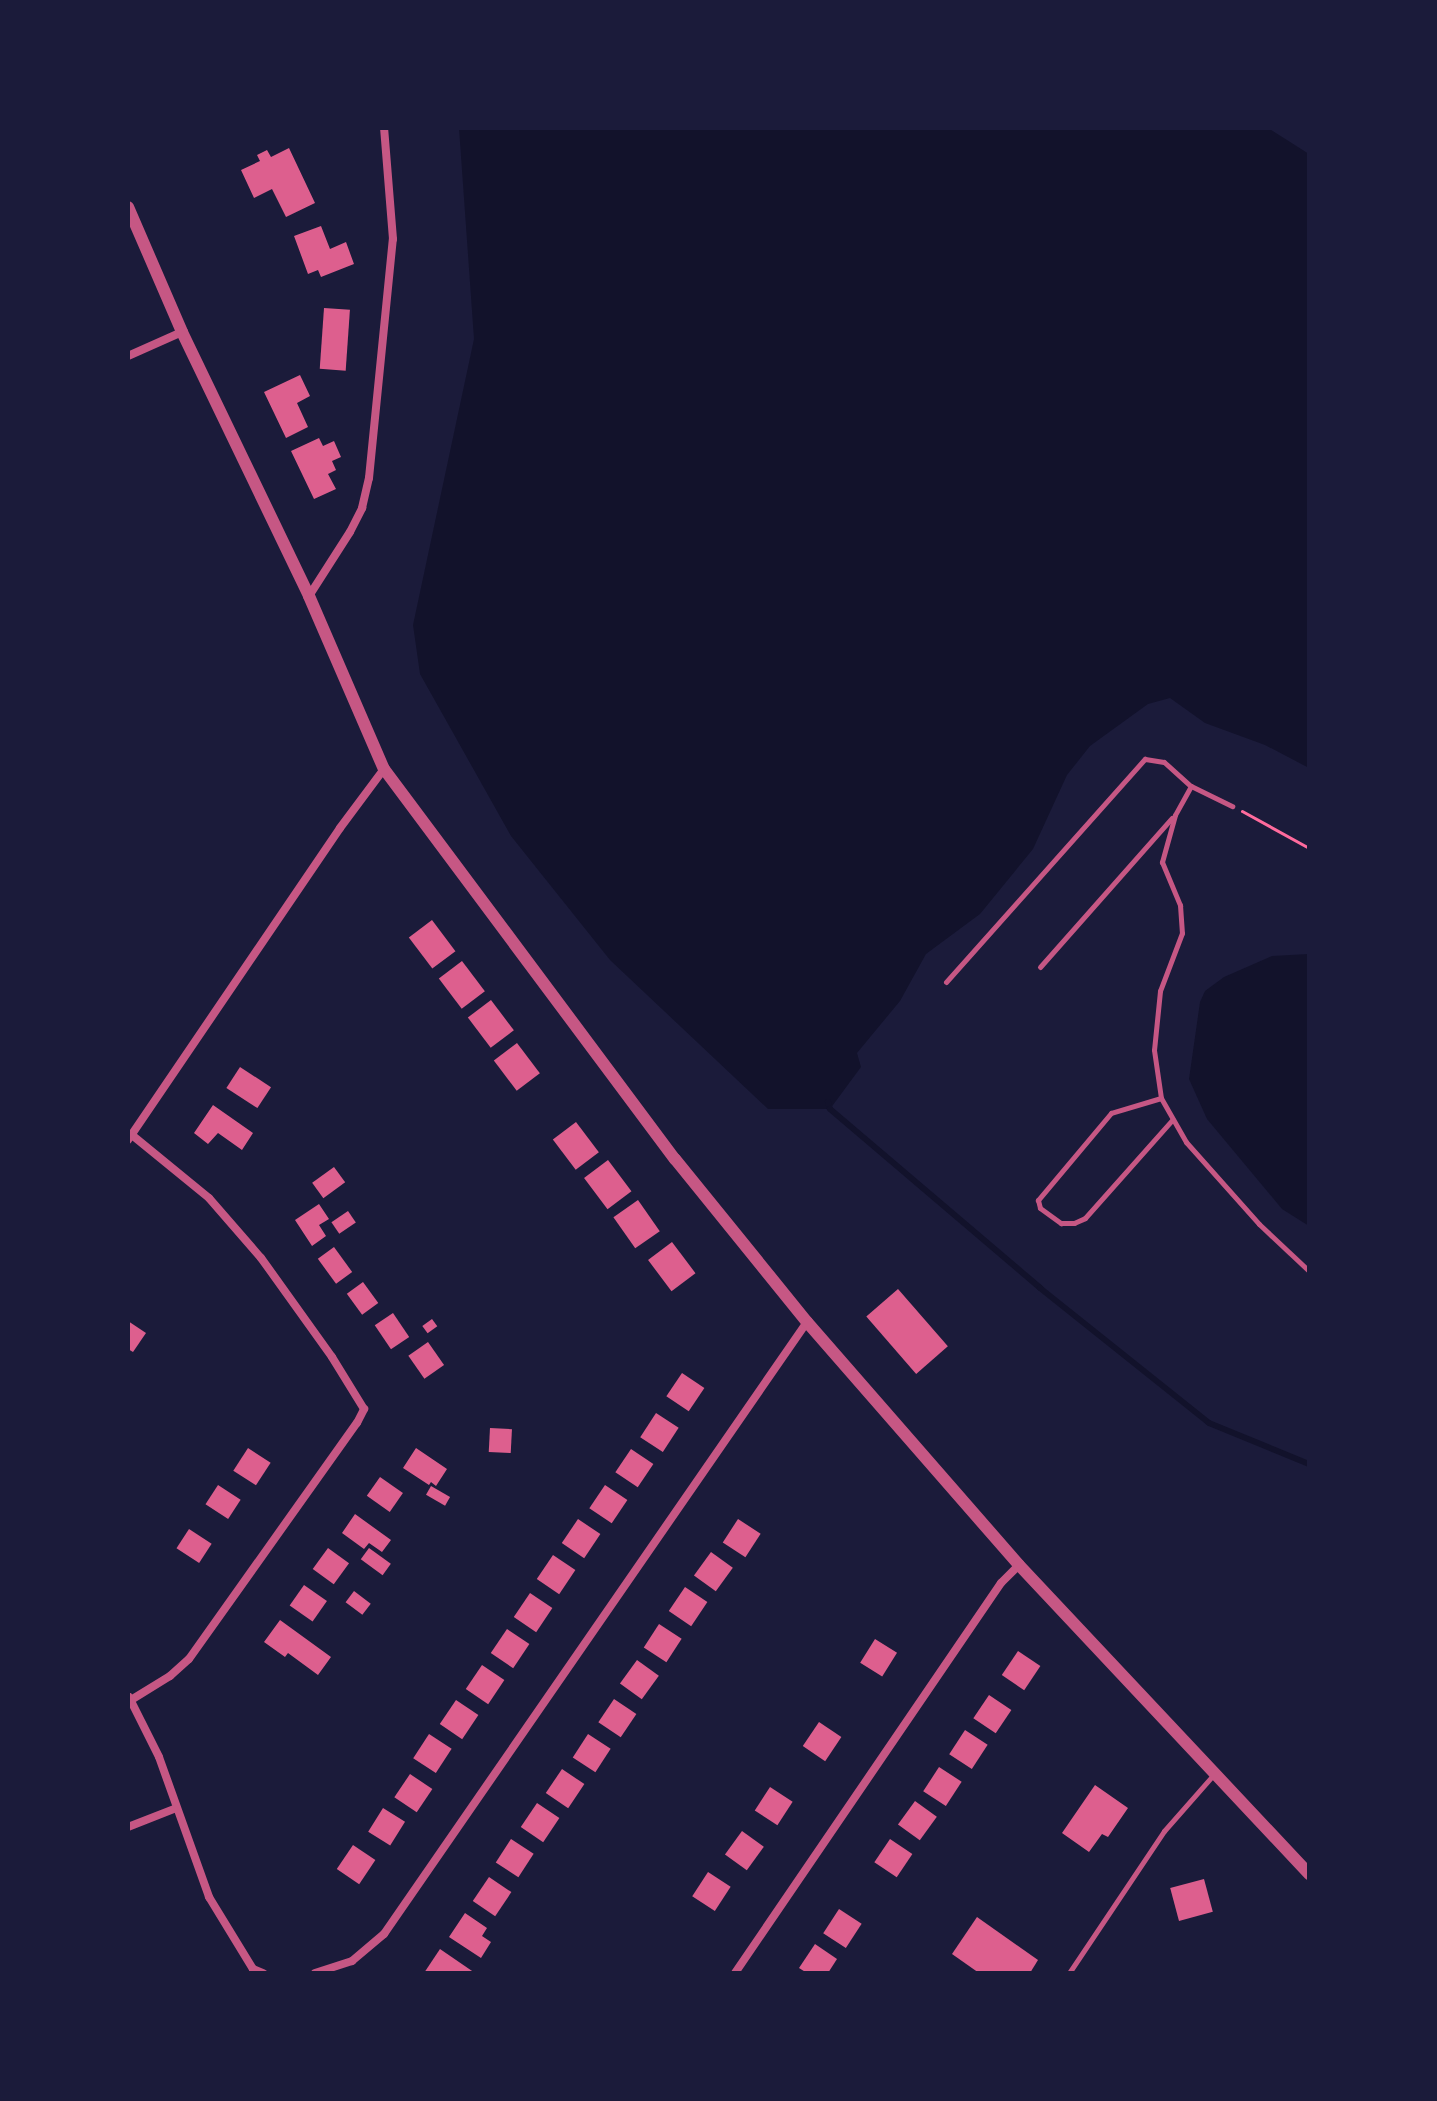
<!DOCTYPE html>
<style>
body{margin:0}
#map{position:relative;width:1437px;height:2101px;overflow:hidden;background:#1b1b3a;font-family:"Zilla Slab",serif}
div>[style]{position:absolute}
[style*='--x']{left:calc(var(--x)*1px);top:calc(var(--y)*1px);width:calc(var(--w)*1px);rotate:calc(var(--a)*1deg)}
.water>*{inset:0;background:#12122b}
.stream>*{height:6px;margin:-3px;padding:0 3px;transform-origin:3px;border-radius:3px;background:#12122b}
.building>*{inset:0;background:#dd5f8e;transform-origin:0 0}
.path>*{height:3px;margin:-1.5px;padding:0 1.5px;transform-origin:1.5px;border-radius:1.5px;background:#ff6b9d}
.service>*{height:5px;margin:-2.5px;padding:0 2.5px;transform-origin:2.5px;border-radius:2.5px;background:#c65784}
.minor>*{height:8px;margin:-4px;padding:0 4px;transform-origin:4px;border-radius:4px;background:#c65784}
.tertiary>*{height:12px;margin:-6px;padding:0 6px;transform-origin:6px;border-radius:6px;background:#c65784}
span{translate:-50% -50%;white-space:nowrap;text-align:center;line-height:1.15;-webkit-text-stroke:8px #1b1b3a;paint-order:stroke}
.frame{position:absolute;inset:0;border:130px solid #1b1b3a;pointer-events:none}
</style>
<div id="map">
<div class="water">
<i style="clip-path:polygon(459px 128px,1268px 128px,1309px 154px,1309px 768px,1265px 745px,1205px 723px,1170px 698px,1148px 704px,1090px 746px,1067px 775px,1033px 849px,980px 914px,926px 954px,900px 1001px,857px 1053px,861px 1067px,830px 1109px,768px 1109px,610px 960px,511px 836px,420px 674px,413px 625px,474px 339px)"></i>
<i style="clip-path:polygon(1309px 954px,1309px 1226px,1282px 1209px,1207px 1119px,1189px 1079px,1200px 1002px,1205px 991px,1224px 977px,1272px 956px)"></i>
</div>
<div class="stream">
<i style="--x:828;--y:1102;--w:7;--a:74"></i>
<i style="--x:830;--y:1109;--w:276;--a:40.4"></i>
<i style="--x:1040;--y:1288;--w:216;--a:38.6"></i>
<i style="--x:1209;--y:1423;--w:108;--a:22.3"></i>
</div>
<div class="building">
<i style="clip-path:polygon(289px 148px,315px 203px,286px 217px,272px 189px,254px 198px,241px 170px,260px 161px,257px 155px,267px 150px,271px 157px)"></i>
<i style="clip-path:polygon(321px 226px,330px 249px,346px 242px,354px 264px,321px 277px,318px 270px,308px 274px,294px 236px)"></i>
<i style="left:324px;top:308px;width:26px;height:61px;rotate:4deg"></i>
<i style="clip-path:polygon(300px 375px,310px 396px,297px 403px,308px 427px,286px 438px,264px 392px)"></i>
<i style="clip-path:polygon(319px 438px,323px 446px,334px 441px,341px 457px,332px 461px,336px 470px,328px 474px,336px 489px,314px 499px,291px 451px)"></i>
<i style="left:432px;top:920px;width:39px;height:29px;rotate:53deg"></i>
<i style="left:462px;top:961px;width:38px;height:29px;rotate:53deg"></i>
<i style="left:491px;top:1000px;width:38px;height:29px;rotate:53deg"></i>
<i style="left:517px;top:1043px;width:38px;height:29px;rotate:53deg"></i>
<i style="left:240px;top:1067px;width:37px;height:25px;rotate:33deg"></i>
<i style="clip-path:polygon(213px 1105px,253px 1133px,242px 1150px,218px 1133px,208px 1144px,194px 1133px)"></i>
<i style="left:576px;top:1122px;width:38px;height:29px;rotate:53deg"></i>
<i style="left:608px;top:1160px;width:39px;height:30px;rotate:53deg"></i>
<i style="left:334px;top:1167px;width:19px;height:27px;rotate:54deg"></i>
<i style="left:638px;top:1200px;width:38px;height:30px;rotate:55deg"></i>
<i style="clip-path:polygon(319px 1204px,329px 1219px,319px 1225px,326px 1236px,312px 1246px,295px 1220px)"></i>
<i style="left:348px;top:1211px;width:14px;height:20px;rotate:56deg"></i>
<i style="left:672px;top:1242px;width:39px;height:30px;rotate:53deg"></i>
<i style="left:334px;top:1247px;width:31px;height:20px;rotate:54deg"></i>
<i style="left:363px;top:1282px;width:26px;height:20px;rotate:54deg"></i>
<i style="left:898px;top:1289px;width:76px;height:42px;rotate:49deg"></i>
<i style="left:393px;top:1313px;width:29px;height:22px;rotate:56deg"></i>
<i style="left:432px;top:1319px;width:9px;height:12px;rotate:54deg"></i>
<i style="clip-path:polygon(128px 1321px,146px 1333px,133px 1352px,128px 1349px)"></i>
<i style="left:428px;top:1342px;width:28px;height:24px;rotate:55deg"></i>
<i style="left:682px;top:1373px;width:27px;height:28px;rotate:34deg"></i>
<i style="left:656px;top:1413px;width:27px;height:29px;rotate:33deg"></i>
<i style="left:490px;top:1428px;width:22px;height:24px;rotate:3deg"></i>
<i style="left:248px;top:1448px;width:27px;height:27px;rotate:33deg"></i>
<i style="clip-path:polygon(416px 1448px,447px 1469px,436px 1486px,431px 1482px,429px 1485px,403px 1468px)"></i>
<i style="left:631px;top:1449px;width:27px;height:28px;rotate:34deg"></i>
<i style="left:380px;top:1477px;width:28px;height:23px;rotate:35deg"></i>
<i style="left:218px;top:1485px;width:27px;height:23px;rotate:33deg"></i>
<i style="left:605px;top:1485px;width:27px;height:28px;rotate:34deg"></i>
<i style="left:431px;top:1486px;width:22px;height:10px;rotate:30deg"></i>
<i style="clip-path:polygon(355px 1514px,391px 1540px,382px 1552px,369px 1543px,364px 1549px,342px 1533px)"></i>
<i style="left:578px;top:1519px;width:27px;height:29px;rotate:34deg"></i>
<i style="left:738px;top:1519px;width:27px;height:28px;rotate:33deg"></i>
<i style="left:189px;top:1529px;width:27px;height:23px;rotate:33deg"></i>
<i style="left:328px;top:1548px;width:26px;height:26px;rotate:36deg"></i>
<i style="left:369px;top:1548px;width:27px;height:14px;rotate:36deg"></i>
<i style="left:711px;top:1552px;width:27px;height:29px;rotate:36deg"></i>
<i style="left:553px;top:1555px;width:27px;height:29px;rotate:34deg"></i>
<i style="left:304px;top:1585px;width:28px;height:25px;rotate:35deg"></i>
<i style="left:685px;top:1587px;width:27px;height:29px;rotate:34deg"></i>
<i style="left:354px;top:1591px;width:21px;height:14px;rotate:37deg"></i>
<i style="left:530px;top:1593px;width:27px;height:29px;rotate:34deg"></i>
<i style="clip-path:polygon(280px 1620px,331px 1657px,318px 1675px,288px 1653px,285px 1657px,264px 1642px)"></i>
<i style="left:659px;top:1624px;width:27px;height:28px;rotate:33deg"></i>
<i style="left:507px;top:1629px;width:27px;height:29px;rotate:34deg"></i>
<i style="left:875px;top:1639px;width:26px;height:28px;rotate:32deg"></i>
<i style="left:1018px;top:1651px;width:27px;height:29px;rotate:34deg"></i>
<i style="left:637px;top:1660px;width:27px;height:29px;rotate:36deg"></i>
<i style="left:482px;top:1665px;width:27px;height:29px;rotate:34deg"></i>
<i style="left:989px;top:1695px;width:27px;height:28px;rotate:34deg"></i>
<i style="left:614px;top:1699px;width:27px;height:28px;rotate:34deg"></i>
<i style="left:456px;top:1700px;width:27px;height:29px;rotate:34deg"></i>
<i style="left:819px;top:1722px;width:27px;height:29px;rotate:34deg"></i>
<i style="left:965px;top:1730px;width:27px;height:29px;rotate:33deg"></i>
<i style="left:429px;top:1734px;width:27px;height:29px;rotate:33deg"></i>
<i style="left:588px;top:1734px;width:27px;height:28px;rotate:33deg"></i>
<i style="left:939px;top:1767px;width:27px;height:29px;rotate:33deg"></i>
<i style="left:562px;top:1769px;width:27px;height:29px;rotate:34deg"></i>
<i style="left:410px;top:1774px;width:27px;height:28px;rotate:34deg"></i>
<i style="clip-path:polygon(1095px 1785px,1128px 1808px,1108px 1837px,1102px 1834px,1089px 1852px,1062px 1833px)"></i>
<i style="left:770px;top:1787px;width:27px;height:28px;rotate:33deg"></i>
<i style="left:915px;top:1801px;width:27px;height:29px;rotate:36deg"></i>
<i style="left:537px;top:1803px;width:27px;height:29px;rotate:34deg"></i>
<i style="left:383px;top:1808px;width:26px;height:28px;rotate:32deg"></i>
<i style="left:742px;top:1831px;width:27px;height:29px;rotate:36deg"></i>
<i style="left:511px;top:1839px;width:27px;height:28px;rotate:33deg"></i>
<i style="left:890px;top:1839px;width:27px;height:28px;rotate:34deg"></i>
<i style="left:353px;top:1845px;width:27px;height:29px;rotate:34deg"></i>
<i style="left:708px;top:1872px;width:27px;height:29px;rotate:33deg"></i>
<i style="left:489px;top:1877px;width:27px;height:29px;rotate:34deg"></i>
<i style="left:1204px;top:1879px;width:34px;height:35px;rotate:75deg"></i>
<i style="left:839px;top:1909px;width:27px;height:29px;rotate:33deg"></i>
<i style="clip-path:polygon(465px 1913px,487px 1928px,482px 1936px,491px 1942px,481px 1958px,449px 1937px)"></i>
<i style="clip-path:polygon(977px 1917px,1038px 1960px,1030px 1973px,979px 1973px,952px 1954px)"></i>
<i style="clip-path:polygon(815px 1944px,837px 1959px,828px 1973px,807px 1973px,799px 1968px)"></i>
<i style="clip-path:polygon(440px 1949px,475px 1973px,424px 1973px)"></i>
</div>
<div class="path">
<i style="--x:1242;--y:811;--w:77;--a:28.9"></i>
</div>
<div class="service">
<i style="--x:1191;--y:786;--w:33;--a:119"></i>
<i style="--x:1175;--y:815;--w:49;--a:105.5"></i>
<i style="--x:1162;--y:862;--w:47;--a:67.3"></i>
<i style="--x:1180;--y:905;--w:28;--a:86"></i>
<i style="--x:1182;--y:933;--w:62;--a:110.8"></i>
<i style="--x:1160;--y:991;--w:59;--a:95.8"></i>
<i style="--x:1154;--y:1050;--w:49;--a:81.7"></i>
<i style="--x:1161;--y:1098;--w:51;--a:60.4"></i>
<i style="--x:1186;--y:1142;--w:110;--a:48.3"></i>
<i style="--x:1259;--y:1224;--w:69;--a:43.2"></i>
<i style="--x:1040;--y:967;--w:199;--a:-48.5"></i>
<i style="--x:946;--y:982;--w:299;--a:-48.3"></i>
<i style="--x:1145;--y:759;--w:19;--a:9"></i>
<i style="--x:1164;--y:762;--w:36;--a:42"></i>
<i style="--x:1191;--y:786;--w:46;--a:26"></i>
<i style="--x:1161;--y:1098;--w:52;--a:163.3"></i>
<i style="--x:1111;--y:1113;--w:114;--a:130"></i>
<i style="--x:1038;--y:1200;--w:8;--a:76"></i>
<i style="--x:1040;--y:1208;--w:26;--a:36"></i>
<i style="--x:1061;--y:1223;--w:13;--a:0"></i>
<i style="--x:1074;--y:1223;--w:12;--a:-24"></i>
<i style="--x:1085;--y:1218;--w:132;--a:-48.4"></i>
<i style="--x:1069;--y:1973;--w:171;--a:-56.2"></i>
<i style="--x:1164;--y:1831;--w:76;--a:-48.7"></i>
</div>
<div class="minor">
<i style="--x:128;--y:356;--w:59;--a:-24"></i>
<i style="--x:309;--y:596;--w:76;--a:-57.4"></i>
<i style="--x:350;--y:532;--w:27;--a:-63"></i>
<i style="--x:362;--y:508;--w:31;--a:-77"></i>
<i style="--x:369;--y:478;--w:240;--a:-84.3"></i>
<i style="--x:393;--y:239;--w:111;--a:-94.6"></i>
<i style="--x:128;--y:1140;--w:377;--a:-55.8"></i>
<i style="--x:340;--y:828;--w:74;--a:-53.3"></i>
<i style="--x:129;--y:1697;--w:67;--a:63.4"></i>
<i style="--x:159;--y:1757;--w:149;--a:70.3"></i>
<i style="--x:209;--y:1897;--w:84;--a:58.6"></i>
<i style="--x:253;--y:1969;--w:11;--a:22"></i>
<i style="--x:131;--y:1700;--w:46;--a:-31.6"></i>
<i style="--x:170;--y:1676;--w:25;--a:-42"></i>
<i style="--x:189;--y:1659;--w:290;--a:-54.6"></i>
<i style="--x:357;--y:1423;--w:16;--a:-63"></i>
<i style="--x:364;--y:1409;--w:61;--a:-121.6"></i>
<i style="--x:332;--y:1357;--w:122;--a:-125.6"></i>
<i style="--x:261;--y:1258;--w:79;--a:-130.9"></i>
<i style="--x:209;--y:1198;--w:99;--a:-140.7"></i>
<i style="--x:128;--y:1827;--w:49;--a:-21.4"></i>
<i style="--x:315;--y:1973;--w:39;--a:-18"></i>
<i style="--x:352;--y:1961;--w:42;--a:-40.2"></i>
<i style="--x:384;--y:1934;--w:744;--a:-55.35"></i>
<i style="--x:735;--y:1973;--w:472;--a:-55.7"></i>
<i style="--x:1001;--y:1583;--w:25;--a:-45"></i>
</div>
<div class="tertiary">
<i style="--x:128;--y:207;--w:136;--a:66.6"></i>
<i style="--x:182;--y:332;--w:293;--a:64.3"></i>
<i style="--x:309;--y:596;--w:189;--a:66.6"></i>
<i style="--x:384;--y:769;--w:487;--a:53.3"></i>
<i style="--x:675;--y:1159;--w:210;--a:51"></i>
<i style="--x:807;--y:1322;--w:322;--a:48.9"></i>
<i style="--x:1019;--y:1565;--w:424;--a:46.8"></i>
</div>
<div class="frame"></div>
</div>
